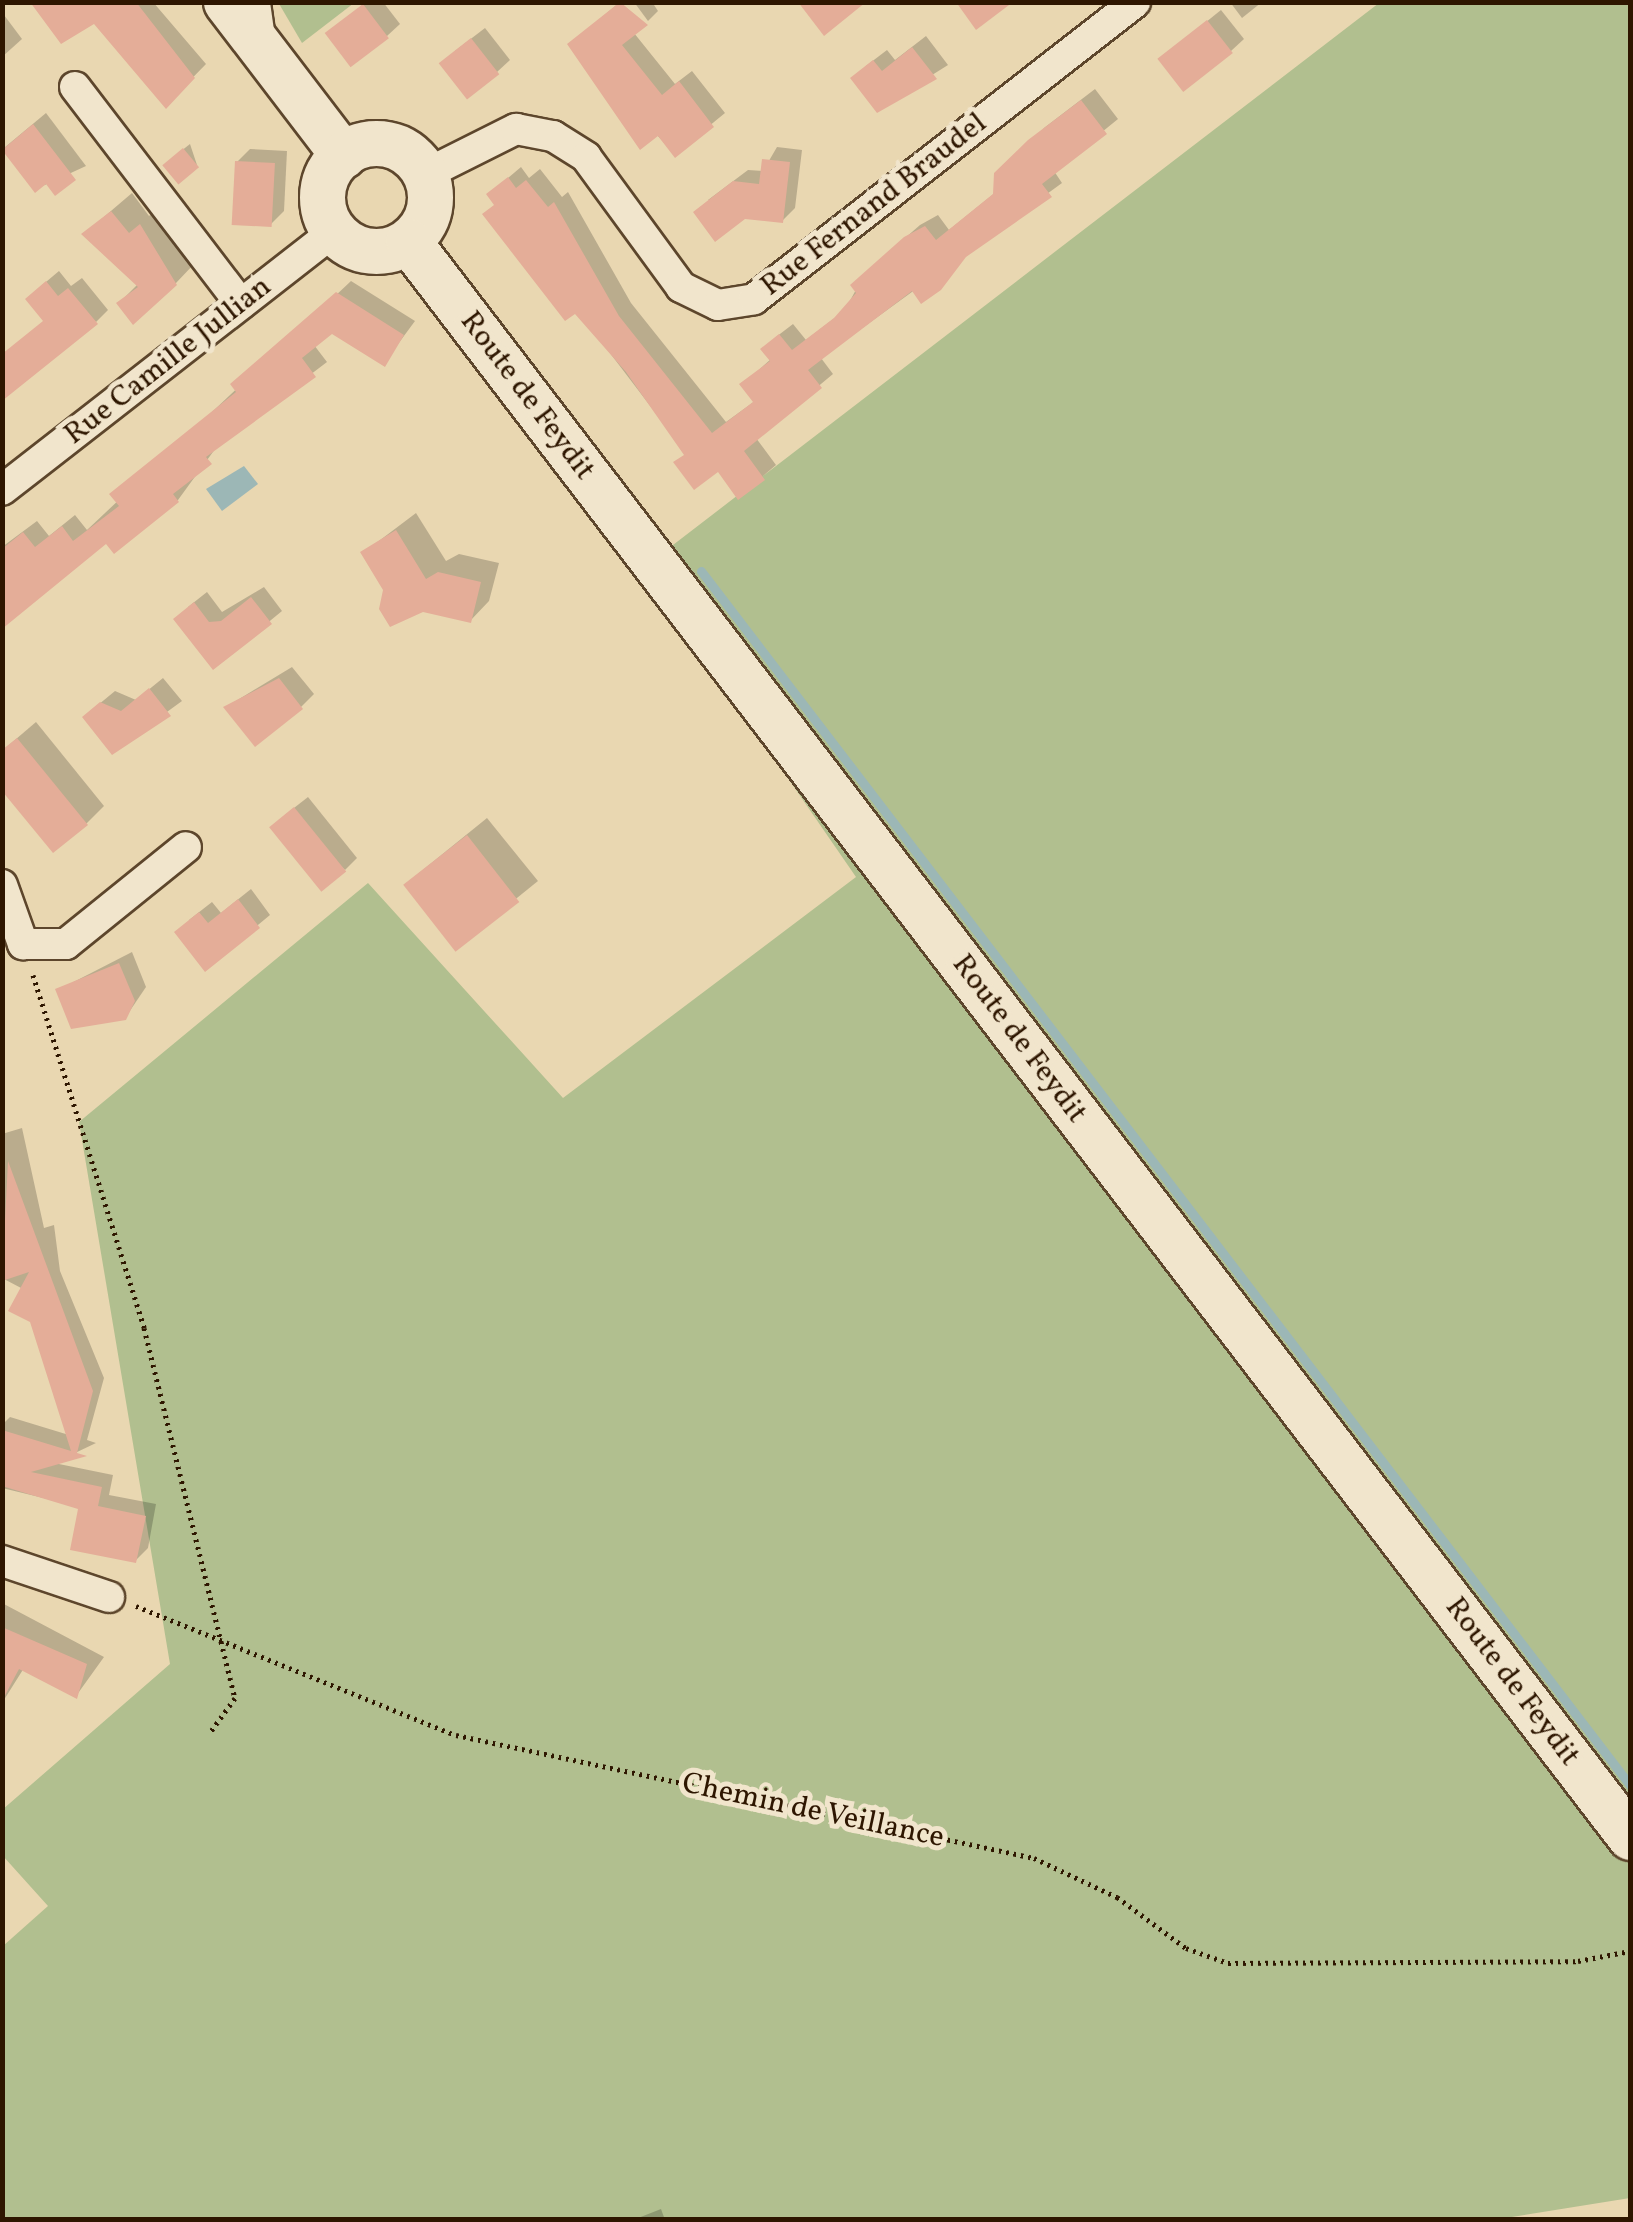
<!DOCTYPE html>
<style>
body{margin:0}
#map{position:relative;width:1633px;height:2222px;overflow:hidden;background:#e9d7b1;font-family:Vollkorn,serif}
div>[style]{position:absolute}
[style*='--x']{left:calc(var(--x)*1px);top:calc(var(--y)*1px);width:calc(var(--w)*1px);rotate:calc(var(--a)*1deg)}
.green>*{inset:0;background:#b1bf8f}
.water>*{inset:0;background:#9cb7b6}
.shadow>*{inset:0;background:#0003;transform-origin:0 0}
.stream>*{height:9px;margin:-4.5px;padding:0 4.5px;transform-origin:4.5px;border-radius:4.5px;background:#9cb7b6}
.building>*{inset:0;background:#e4ad98;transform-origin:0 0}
.path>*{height:5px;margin-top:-2.5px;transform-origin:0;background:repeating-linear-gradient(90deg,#2e1600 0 2.5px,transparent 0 7.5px)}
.roads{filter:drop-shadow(2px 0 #5d462c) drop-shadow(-2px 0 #5d462c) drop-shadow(0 2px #5d462c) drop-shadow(0 -2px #5d462c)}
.lane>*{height:15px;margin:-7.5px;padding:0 7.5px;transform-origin:7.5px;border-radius:7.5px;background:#f1e5cc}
.street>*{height:30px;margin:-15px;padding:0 15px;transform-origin:15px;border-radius:15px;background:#f1e5cc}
.secondary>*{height:45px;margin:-22.5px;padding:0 22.5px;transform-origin:22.5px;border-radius:22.5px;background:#f1e5cc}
.secondary>.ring{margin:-22.5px;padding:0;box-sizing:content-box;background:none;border:45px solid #f1e5cc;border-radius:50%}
span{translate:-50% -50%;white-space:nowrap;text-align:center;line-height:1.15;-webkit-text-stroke:10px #f1e5cc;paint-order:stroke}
.street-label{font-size:30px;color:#2e1600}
.frame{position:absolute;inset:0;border:5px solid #2e1600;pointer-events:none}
</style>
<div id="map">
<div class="green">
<i style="clip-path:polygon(278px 2px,354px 2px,354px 3px,302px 43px)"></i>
<i style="clip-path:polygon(1379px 3px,1630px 3px,1630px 2198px,1493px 2220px,3px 2219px,3px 1946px,48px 1906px,3px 1856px,2px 1810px,170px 1664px,79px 1122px,368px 883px,563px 1098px,856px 877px,643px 568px)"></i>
</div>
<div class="water">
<i style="clip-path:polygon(244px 466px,258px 484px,222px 511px,206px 489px)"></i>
</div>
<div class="shadow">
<i style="clip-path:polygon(55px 2px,153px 2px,206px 64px,166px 105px,95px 21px)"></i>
<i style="clip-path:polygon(366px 2px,383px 2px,400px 24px,387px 36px,328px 34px)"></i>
<i style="clip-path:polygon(620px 2px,644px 24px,634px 33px,675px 84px,692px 71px,725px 113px,675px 154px,570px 44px)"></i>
<i style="clip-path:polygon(634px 2px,652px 2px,658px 11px,648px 21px)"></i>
<i style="clip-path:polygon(1230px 2px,1262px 2px,1242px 18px)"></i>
<i style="clip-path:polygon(1221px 10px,1244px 39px,1231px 51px,1160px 59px)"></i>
<i style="clip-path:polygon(4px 15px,22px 39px,2px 57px,2px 16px)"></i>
<i style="clip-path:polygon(485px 28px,510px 60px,497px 72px,455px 51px)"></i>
<i style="clip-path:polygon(926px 36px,948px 65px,878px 109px,866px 66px,887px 50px,895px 60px)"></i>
<i style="clip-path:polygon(1095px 89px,1118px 119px,1054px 171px,1062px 183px,821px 358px,833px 374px,756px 438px,776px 465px,739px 496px,718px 468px,686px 453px,489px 194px,521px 167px,529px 178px,540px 169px,562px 197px,568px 192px,631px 303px,726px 422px,755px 401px,742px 385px,771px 359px,776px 337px,793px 324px,806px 340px,845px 310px,865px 273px,920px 225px,938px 215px,949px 230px,996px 192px,1044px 128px)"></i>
<i style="clip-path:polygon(46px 113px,86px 166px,36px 189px,4px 148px)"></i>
<i style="clip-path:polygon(190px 144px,197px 165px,171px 159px)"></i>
<i style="clip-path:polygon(777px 147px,802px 150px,795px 208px,782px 221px,708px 200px,748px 170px,763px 171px)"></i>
<i style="clip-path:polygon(250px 149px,287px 151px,284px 211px,271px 224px,237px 162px)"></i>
<i style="clip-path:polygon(132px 193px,149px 216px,160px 207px,195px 263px,176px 283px,119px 303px,138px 284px,84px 234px)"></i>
<i style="clip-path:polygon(59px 271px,71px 286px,82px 278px,108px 310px,96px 322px,40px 287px)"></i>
<i style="clip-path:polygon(351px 281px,415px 321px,384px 363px,332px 331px,314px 345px,327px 362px,218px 445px,178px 500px,115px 550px,107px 540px,2px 628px,2px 547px,37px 521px,49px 536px,75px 515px,87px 530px)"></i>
<i style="clip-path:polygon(416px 513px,446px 561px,459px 554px,499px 563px,489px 601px,470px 621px,386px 590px,363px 553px)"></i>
<i style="clip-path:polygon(264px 587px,282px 611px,214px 667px,188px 607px,207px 592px,222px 612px)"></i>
<i style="clip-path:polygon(292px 667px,314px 694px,301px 707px,226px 707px)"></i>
<i style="clip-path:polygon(163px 678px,182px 701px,112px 752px,98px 705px,115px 691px,136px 700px)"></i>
<i style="clip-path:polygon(36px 722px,104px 806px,86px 824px,2px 751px)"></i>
<i style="clip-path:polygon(308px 797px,357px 858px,345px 870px,285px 815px)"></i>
<i style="left:487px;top:818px;width:81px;height:104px;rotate:51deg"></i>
<i style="clip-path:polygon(251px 889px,270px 915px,206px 968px,189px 920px,212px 902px,221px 913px)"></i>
<i style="clip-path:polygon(132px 952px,146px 987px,125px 1018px,58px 990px)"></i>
<i style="clip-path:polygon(22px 1128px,44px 1228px,54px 1225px,60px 1271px,104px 1378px,87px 1440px,96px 1443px,54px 1463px,113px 1475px,109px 1495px,156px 1504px,148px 1548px,136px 1560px,81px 1507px,2px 1488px,2px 1425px,10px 1417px,69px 1435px,23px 1289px,2px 1278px,2px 1134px)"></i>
<i style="clip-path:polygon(2px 1603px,104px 1657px,76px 1696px,24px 1668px,2px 1703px)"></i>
<i style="clip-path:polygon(661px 2209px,665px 2220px,633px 2220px)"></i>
</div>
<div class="stream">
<i style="--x:701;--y:571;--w:1529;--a:52.58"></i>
</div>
<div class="building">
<i style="clip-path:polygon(30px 2px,136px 2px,195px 78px,166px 109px,94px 24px,61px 44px)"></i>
<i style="clip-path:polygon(620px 2px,648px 25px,622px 45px,662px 95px,679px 81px,714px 127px,675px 158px,658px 136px,640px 150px,567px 44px)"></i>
<i style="clip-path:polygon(798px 2px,866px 2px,824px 36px)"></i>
<i style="clip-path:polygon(956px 2px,1013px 2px,976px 30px)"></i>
<i style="left:363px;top:4px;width:43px;height:48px;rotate:53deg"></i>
<i style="left:1207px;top:20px;width:42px;height:63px;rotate:52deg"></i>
<i style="left:471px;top:38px;width:46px;height:41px;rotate:52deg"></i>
<i style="clip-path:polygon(912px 47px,937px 79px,877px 113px,850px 78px,873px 60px,882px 71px)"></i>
<i style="clip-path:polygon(1081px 100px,1107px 134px,1042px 184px,1052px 197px,966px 257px,941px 290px,921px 304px,912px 291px,808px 370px,822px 388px,744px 451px,765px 480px,738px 500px,718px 472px,694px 490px,673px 462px,684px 455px,626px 372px,575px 314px,565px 321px,482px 214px,494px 205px,486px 194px,508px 177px,516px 188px,526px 180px,548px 207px,554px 202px,619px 316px,712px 433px,753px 402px,739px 384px,770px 361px,760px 349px,779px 334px,792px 350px,834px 318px,856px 293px,850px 285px,904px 237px,925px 226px,936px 240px,993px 194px,994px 173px,1028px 140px)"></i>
<i style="clip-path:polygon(33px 124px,76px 180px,55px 196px,46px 184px,35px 193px,2px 150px)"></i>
<i style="left:183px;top:148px;width:25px;height:27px;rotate:50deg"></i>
<i style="clip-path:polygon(762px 159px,790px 162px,783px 223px,745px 219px,715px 242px,693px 212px,733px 181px,759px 184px)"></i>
<i style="left:235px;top:161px;width:40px;height:64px;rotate:3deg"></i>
<i style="clip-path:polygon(111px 211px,129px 233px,140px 224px,177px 285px,133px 325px,116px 303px,138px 287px,81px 234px)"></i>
<i style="clip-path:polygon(46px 281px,58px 296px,68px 288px,98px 324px,2px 401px,2px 354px,43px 321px,25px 299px)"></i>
<i style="clip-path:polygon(336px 292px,404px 335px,385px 367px,332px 334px,302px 358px,316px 377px,206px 457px,212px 464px,173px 494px,179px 502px,114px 554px,106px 544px,2px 629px,2px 549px,23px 532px,35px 547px,62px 526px,73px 541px,119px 506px,109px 494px,236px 392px,230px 384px)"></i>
<i style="clip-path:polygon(396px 530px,426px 579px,438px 572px,481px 582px,471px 623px,423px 612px,390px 627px,379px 609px,383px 590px,360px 552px)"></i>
<i style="clip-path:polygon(251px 597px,272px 624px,213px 670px,173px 619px,194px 602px,209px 622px,221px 621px)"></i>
<i style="clip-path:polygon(279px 678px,303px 709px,255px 747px,223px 707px)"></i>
<i style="clip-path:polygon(149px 688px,171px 716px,112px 755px,82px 717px,100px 702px,121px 711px)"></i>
<i style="clip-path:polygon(17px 738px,88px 825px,53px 853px,2px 791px,2px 750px)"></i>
<i style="left:294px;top:807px;width:83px;height:32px;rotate:51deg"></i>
<i style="left:467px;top:835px;width:85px;height:81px;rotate:52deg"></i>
<i style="clip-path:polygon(238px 899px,260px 928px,205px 972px,174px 932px,199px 912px,208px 923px)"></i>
<i style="clip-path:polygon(119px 963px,135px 1001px,126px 1020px,71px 1029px,55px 989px)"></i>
<i style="clip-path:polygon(8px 1161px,93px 1391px,77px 1453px,87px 1456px,31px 1472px,102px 1487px,98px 1506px,146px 1516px,136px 1563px,70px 1550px,78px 1509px,2px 1486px,2px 1430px,71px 1451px,30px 1322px,8px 1311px,29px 1272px,2px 1281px)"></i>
<i style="clip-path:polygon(2px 1627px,87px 1664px,77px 1699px,19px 1669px,2px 1701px)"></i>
</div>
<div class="path">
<i style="--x:33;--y:975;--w:370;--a:72.5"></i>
<i style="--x:144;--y:1328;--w:381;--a:76.2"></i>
<i style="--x:235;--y:1698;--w:41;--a:126"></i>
<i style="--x:136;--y:1606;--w:345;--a:22"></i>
<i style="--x:456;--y:1735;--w:591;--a:12.01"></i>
<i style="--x:1034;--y:1858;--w:92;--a:25.2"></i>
<i style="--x:1117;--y:1897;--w:86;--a:36.5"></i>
<i style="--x:1186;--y:1948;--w:45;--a:19.7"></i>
<i style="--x:1228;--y:1963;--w:350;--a:-0.3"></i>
<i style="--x:1578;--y:1961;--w:53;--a:-10.9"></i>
</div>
<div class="roads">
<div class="lane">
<i style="--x:262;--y:2;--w:29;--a:82"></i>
</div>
<div class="street">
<i style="--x:75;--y:87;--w:273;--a:52.6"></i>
<i style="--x:426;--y:174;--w:101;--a:-26.6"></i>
<i style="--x:516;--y:129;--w:38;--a:11"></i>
<i style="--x:553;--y:136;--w:39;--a:32"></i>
<i style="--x:586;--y:157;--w:161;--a:53.8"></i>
<i style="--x:681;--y:287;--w:41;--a:25.9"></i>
<i style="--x:718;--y:305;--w:36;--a:-9"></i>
<i style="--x:754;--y:299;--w:483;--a:-37.9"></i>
<i style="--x:2;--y:490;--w:420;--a:-37.9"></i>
<i style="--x:2;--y:885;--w:63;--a:70.4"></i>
<i style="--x:23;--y:944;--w:43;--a:0"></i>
<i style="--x:66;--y:944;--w:154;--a:-38.9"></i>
<i style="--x:2;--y:1561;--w:113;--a:18.6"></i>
</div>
<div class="secondary">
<i style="--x:226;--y:2;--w:193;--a:52.6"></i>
<i class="ring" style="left:322px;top:143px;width:63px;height:63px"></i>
<i style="--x:408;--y:241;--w:2010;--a:52.56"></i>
</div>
</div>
<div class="street-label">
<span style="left:874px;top:205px;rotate:-38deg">Rue Fernand Braudel</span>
<span style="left:168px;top:361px;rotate:-38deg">Rue Camille Jullian</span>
<span style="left:527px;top:396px;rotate:53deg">Route de Feydit</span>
<span style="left:1019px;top:1039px;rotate:53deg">Route de Feydit</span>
<span style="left:1512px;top:1682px;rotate:53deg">Route de Feydit</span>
<span style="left:813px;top:1811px;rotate:12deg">Chemin de Veillance</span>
</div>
<div class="frame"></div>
</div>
